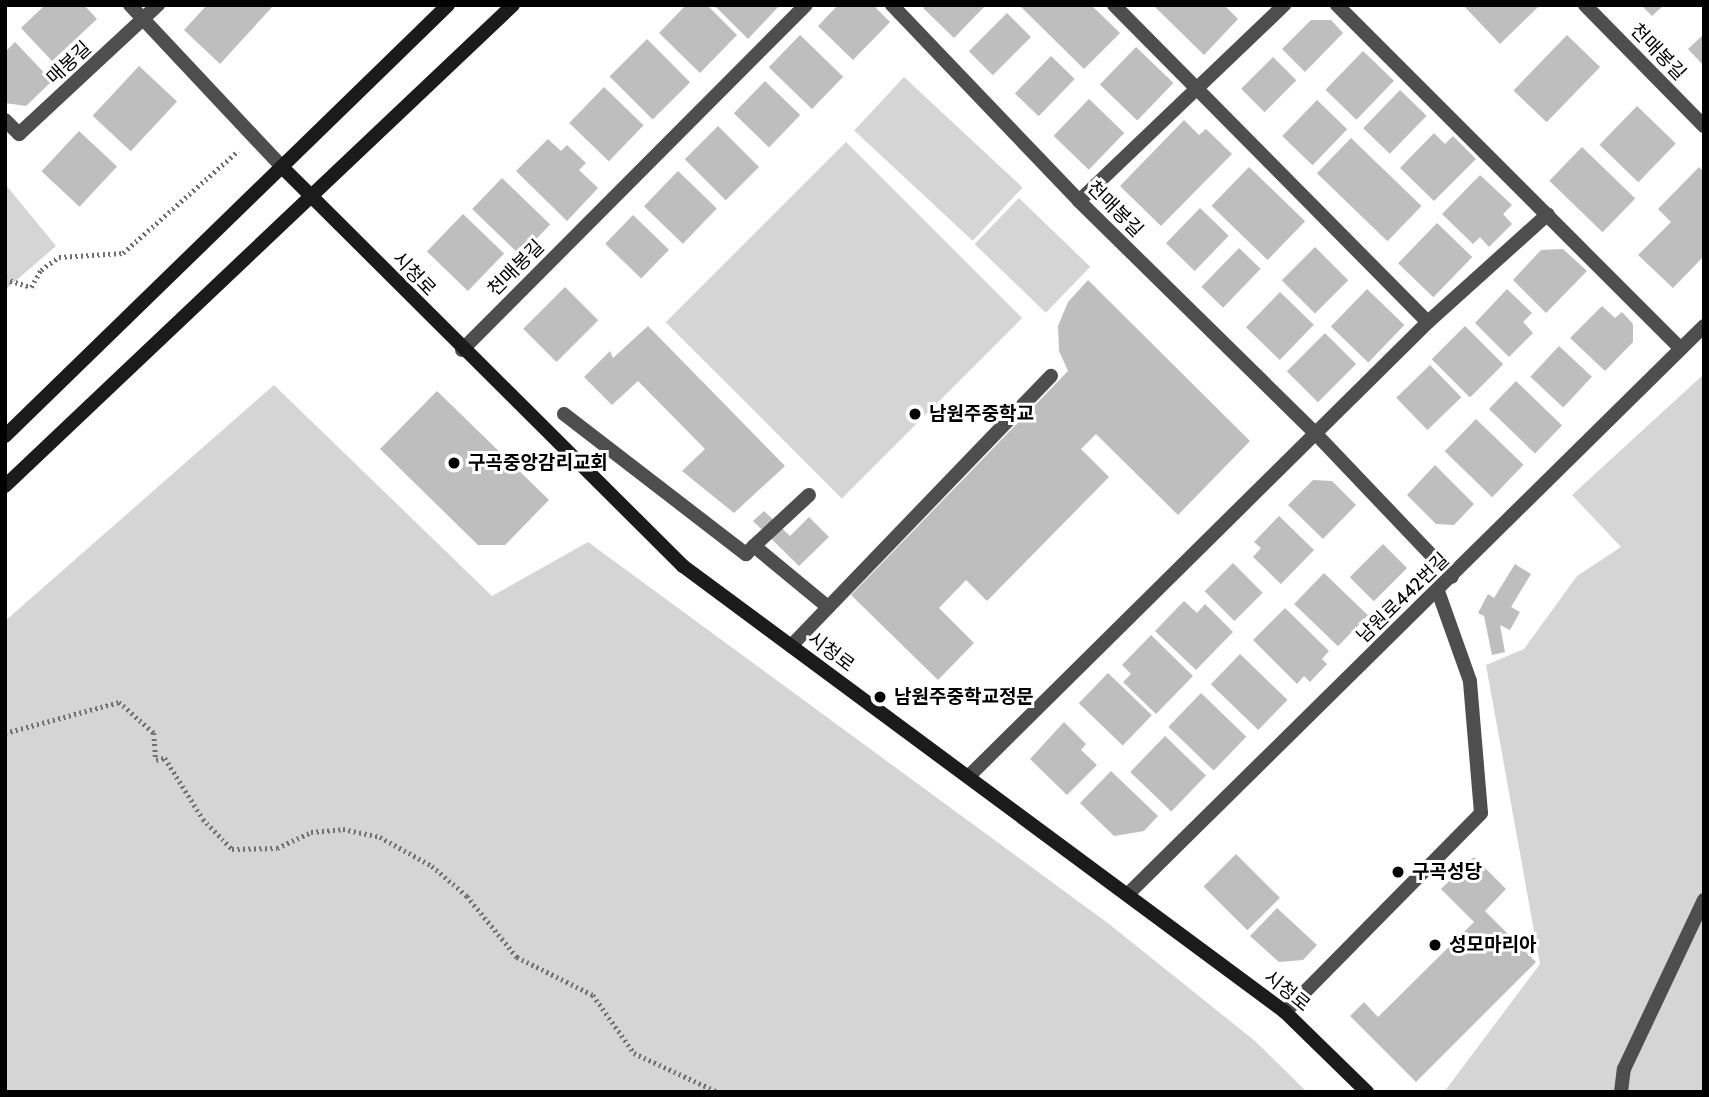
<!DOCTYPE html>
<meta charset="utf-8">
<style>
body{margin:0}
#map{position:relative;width:1709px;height:1097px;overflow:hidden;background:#fff;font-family:Cabin,"Noto Sans KR",sans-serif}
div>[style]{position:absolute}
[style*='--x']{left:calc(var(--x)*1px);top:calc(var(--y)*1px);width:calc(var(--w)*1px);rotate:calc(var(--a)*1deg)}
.green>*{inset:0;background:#d5d5d5;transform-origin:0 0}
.building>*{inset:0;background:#bebebe;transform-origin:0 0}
.path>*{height:4.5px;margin-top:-2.25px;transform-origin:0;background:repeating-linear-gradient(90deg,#707070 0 2px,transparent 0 5.5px)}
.lane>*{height:14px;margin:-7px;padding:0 7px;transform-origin:7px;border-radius:7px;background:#4e4e4e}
.street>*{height:14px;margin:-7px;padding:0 7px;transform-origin:7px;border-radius:7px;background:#4e4e4e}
.secondary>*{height:14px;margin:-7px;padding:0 7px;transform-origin:7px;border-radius:7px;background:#1b1b1b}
.dots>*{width:19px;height:19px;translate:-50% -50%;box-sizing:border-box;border:4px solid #fff;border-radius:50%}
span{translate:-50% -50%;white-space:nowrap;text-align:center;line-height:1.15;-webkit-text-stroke:6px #fff;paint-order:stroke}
.street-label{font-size:19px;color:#000}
.poi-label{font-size:19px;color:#000;font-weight:700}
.left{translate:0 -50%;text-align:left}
.frame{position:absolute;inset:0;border:7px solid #000;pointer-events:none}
</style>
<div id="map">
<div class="green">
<i style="left:904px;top:77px;width:162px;height:73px;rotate:43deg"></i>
<i style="left:846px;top:142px;width:249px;height:255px;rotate:45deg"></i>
<i style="clip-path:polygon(5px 184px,56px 246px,5px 290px)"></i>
<i style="left:1019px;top:198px;width:99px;height:64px;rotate:44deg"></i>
<i style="clip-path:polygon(1704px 374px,1704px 1092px,1444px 1092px,1540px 964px,1486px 665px,1524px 649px,1577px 576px,1621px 547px,1572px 495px)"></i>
<i style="clip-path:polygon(274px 385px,492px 596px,588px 542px,1109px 924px,1255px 1041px,1307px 1092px,5px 1092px,5px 621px)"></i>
</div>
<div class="building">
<i style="clip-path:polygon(45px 5px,84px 5px,97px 19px,52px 61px,21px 28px)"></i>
<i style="clip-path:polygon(207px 5px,274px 5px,220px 64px,184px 30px)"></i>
<i style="clip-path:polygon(686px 5px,707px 5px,737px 35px,700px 73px,659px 33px)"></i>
<i style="clip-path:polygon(714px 5px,780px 5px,748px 39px)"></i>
<i style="clip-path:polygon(838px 5px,873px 5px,890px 22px,853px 60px,818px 26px)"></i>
<i style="clip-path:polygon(926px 5px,986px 5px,954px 38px,923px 8px)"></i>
<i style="clip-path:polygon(1019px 5px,1091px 5px,1120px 33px,1084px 69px)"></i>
<i style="clip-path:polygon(1153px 5px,1224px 5px,1238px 19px,1204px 55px)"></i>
<i style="clip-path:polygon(1463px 5px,1536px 5px,1538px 7px,1500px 44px)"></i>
<i style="clip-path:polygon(1641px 5px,1664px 5px,1652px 16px)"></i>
<i style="left:1007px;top:13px;width:34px;height:54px;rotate:45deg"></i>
<i style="clip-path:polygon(1311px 20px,1331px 20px,1343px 33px,1305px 72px,1282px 49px)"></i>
<i style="clip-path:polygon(1704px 34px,1704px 66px,1688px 49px)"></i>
<i style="left:800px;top:35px;width:60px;height:45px;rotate:44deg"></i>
<i style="left:1567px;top:35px;width:46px;height:77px;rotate:44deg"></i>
<i style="left:647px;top:39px;width:61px;height:53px;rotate:45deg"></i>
<i style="clip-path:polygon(15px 42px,52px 81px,26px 106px,5px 103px,5px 52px)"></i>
<i style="left:1136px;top:47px;width:52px;height:52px;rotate:44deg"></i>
<i style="left:1363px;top:51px;width:43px;height:54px;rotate:44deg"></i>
<i style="left:1051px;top:56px;width:33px;height:52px;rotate:44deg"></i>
<i style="left:1273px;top:57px;width:33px;height:45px;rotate:45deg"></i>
<i style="left:139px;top:66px;width:52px;height:68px;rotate:43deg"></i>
<i style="left:765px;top:81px;width:49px;height:45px;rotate:44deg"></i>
<i style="left:604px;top:87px;width:55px;height:50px;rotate:44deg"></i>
<i style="left:1400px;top:90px;width:37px;height:53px;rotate:44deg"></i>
<i style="left:1089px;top:99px;width:49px;height:51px;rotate:44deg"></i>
<i style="left:1317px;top:100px;width:42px;height:50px;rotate:44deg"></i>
<i style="left:1637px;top:106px;width:54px;height:54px;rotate:44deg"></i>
<i style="clip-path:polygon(1184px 120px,1199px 135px,1206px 129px,1232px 154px,1161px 226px,1120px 186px)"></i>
<i style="left:718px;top:126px;width:58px;height:47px;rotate:45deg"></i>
<i style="left:79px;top:131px;width:52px;height:55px;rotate:43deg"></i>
<i style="clip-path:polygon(1434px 133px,1445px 144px,1453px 136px,1476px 159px,1434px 201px,1400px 168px)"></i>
<i style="left:1351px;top:138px;width:98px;height:49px;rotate:44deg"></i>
<i style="clip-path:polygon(548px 139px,561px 151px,567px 145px,586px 163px,579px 170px,598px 188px,567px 221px,516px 171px)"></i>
<i style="left:1582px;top:147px;width:74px;height:47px;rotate:44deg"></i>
<i style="left:1249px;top:167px;width:78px;height:54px;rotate:44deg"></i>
<i style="clip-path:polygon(1699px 167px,1704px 172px,1704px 256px,1673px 288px,1638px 255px,1671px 222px,1658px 209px)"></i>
<i style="left:678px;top:171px;width:54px;height:49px;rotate:44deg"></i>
<i style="clip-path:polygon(1480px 175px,1512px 205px,1503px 214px,1512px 224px,1489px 247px,1480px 237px,1473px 244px,1442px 214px)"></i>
<i style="left:502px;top:178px;width:67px;height:43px;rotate:44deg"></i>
<i style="left:1200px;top:208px;width:40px;height:49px;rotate:44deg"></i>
<i style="left:463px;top:214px;width:57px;height:52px;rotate:44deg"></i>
<i style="left:633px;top:215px;width:50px;height:40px;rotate:44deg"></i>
<i style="left:1437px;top:223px;width:49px;height:56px;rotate:44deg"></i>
<i style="left:1315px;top:247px;width:47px;height:47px;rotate:45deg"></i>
<i style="left:1239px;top:248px;width:30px;height:54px;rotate:44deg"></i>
<i style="clip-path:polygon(1563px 249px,1587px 271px,1546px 313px,1513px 280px,1541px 250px)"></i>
<i style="clip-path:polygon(1088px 280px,1250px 441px,1178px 515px,1096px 434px,1081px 449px,1109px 477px,987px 601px,966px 580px,939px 608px,974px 643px,938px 680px,851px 595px,1068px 371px,1059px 351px,1058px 326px,1068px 302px)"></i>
<i style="left:565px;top:287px;width:47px;height:59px;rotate:45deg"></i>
<i style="left:1367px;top:289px;width:52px;height:52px;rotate:44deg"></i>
<i style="clip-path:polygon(1507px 289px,1532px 313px,1523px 322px,1533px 333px,1509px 357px,1475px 323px)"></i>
<i style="left:1280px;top:292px;width:47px;height:49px;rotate:44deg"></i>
<i style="clip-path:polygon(1602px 306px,1615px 318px,1622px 312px,1633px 324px,1633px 342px,1605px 371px,1570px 338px)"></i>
<i style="clip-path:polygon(648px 326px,785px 466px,734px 513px,682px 471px,705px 449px,638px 381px,612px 405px,584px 377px,610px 351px,613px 358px)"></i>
<i style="left:1465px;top:326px;width:54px;height:47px;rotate:45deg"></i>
<i style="left:1325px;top:333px;width:44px;height:54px;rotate:45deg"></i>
<i style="left:1559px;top:346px;width:45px;height:42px;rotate:43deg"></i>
<i style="left:1430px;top:365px;width:45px;height:47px;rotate:46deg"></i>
<i style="left:1516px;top:381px;width:64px;height:39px;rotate:44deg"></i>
<i style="clip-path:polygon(437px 391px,549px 500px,505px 545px,478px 545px,380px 449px)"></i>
<i style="left:1476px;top:419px;width:66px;height:45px;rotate:44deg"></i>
<i style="clip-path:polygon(1435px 465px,1474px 504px,1454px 525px,1436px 524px,1407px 495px)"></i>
<i style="clip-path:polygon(1313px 480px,1332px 481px,1356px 505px,1323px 539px,1288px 505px)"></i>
<i style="clip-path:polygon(764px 511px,790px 536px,809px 517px,829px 537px,799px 566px,753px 521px)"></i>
<i style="clip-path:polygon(1279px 516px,1314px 550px,1281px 584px,1253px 557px,1261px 548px,1254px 542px)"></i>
<i style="left:1383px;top:544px;width:34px;height:47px;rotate:45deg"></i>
<i style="left:1233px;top:563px;width:42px;height:40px;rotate:45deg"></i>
<i style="clip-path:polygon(1515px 564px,1531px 574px,1511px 607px,1520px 612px,1510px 630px,1500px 625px,1505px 652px,1492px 655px,1484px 616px,1478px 613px,1488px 594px,1494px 598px)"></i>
<i style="left:1324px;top:573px;width:61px;height:43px;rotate:44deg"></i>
<i style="clip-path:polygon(1184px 601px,1197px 613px,1205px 604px,1233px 632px,1196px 670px,1155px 631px)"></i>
<i style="clip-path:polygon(1285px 608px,1329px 651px,1322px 659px,1327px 664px,1310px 682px,1304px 676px,1297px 684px,1253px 640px)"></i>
<i style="clip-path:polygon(1151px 635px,1193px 676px,1156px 714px,1123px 682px,1131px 674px,1122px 665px)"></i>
<i style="left:1240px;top:654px;width:66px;height:42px;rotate:44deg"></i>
<i style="left:1108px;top:673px;width:61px;height:42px;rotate:44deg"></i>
<i style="left:1201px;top:693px;width:63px;height:47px;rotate:44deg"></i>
<i style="clip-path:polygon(1064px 722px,1086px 744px,1081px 750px,1097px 765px,1067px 795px,1030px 759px)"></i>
<i style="left:1165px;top:736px;width:57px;height:50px;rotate:44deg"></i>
<i style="clip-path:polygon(1111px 771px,1158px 816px,1144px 831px,1114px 836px,1080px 803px)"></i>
<i style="left:1236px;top:854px;width:62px;height:46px;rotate:45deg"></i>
<i style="clip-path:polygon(1474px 857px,1506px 889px,1485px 911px,1536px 962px,1416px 1082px,1350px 1016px,1364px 1002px,1378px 1017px,1474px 922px,1441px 889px)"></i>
<i style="clip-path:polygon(1277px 908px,1317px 945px,1303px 960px,1279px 962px,1250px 936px)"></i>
</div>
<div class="path">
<i style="--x:5;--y:279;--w:27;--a:17"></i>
<i style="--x:31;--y:287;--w:20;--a:-60"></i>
<i style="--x:41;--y:270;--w:22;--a:-36"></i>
<i style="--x:59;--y:257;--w:64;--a:-3.6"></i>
<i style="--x:123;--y:253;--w:154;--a:-41.6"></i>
<i style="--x:5;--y:733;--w:118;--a:-15.2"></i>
<i style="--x:119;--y:702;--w:47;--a:41.5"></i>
<i style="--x:154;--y:733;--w:27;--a:86"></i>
<i style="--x:156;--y:760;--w:9;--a:-13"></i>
<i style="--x:165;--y:758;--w:72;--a:58.1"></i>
<i style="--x:203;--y:819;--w:42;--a:46"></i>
<i style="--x:232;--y:849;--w:45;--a:-1.3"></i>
<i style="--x:277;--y:848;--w:38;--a:-25"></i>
<i style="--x:311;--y:832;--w:32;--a:-5"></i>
<i style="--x:343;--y:829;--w:38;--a:12"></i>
<i style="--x:380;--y:837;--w:60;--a:29.1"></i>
<i style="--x:432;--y:866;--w:46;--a:40.6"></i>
<i style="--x:467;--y:896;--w:79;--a:50.7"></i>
<i style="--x:517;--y:957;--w:85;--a:26.6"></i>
<i style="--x:593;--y:995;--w:71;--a:54.7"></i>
<i style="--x:634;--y:1053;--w:93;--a:24.9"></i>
</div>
<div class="lane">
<i style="--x:5;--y:120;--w:20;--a:45"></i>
<i style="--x:19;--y:134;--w:190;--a:-42.9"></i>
<i style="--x:564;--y:414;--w:230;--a:37.6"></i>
<i style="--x:746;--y:554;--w:11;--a:-45"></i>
<i style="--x:809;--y:495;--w:75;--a:137.2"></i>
<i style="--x:754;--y:546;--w:96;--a:39.5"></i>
<i style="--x:791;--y:646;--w:375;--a:-46.1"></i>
<i style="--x:1285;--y:1012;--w:279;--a:-45.4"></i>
<i style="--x:1481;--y:813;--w:132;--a:-94.8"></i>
<i style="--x:1470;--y:681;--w:96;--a:-109.6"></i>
<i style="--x:1621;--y:1092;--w:23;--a:-83"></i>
<i style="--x:1624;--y:1069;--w:187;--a:-64.7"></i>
</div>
<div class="street">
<i style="--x:130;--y:5;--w:222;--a:46.8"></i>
<i style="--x:892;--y:5;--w:271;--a:46.3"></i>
<i style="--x:1079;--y:201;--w:332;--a:44.5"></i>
<i style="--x:1316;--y:434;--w:197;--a:46.4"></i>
<i style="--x:1114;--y:5;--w:446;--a:45.3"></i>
<i style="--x:1337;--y:5;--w:486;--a:45"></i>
<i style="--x:1585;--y:5;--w:170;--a:45.5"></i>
<i style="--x:1079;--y:201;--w:284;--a:-43.7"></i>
<i style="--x:462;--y:350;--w:487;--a:-45.1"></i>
<i style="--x:969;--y:776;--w:646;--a:-44.69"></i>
<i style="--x:1428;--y:322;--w:161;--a:-42"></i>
<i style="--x:1128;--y:894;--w:809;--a:-44.6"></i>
</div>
<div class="secondary">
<i style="--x:282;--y:167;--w:566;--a:44.86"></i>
<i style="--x:683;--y:566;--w:749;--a:36.53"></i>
<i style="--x:1285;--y:1012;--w:115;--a:44.3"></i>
<i style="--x:5;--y:436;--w:618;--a:-44.21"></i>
<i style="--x:5;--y:486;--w:700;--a:-43.44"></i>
</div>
<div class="dots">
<i style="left:915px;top:414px;background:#000"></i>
<i style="left:454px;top:463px;background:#000"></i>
<i style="left:880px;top:697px;background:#000"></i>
<i style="left:1398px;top:872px;background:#000"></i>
<i style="left:1435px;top:945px;background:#000"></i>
</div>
<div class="street-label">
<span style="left:1658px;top:52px;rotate:46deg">천매봉길</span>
<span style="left:69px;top:63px;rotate:-43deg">매봉길</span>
<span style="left:1115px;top:209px;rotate:45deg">천매봉길</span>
<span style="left:516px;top:268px;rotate:-45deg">천매봉길</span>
<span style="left:414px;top:274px;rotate:46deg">시청로</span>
<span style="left:1403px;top:598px;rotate:-44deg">남원로442번길</span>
<span style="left:831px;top:652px;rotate:37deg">시청로</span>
<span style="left:1287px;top:991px;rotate:39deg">시청로</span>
</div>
<div class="poi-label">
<span class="left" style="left:929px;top:414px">남원주중학교</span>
<span class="left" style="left:468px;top:463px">구곡중앙감리교회</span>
<span class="left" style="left:894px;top:697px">남원주중학교정문</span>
<span class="left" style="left:1412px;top:872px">구곡성당</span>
<span class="left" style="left:1449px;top:945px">성모마리아</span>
</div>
<div class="frame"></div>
</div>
